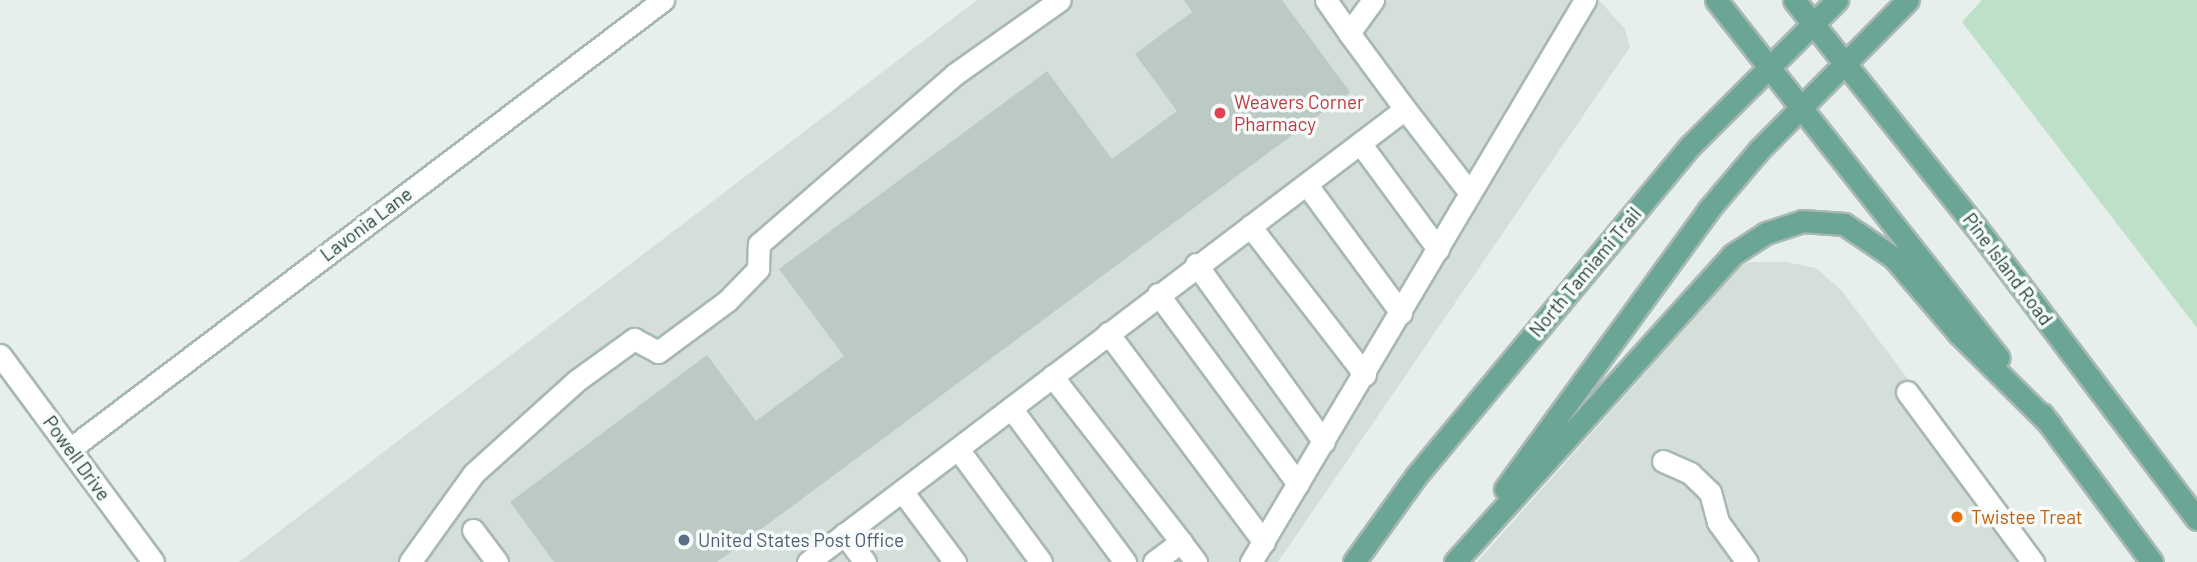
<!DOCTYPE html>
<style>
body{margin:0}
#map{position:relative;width:2197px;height:562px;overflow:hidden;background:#e6efeb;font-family:Barlow,sans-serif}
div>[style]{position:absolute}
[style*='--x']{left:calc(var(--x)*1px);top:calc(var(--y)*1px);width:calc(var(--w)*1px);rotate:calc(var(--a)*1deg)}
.built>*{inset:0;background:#d4dfda}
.green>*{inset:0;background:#bfe0c8}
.building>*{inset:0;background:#bbcac4}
.roads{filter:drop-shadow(2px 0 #a8b8b2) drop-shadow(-2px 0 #a8b8b2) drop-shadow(0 2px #a8b8b2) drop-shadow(0 -2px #a8b8b2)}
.minor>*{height:21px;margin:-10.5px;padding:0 10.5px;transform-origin:10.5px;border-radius:10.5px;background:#fff}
.major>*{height:21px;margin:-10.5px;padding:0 10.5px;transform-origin:10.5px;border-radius:10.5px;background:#6aa596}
.dots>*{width:19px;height:19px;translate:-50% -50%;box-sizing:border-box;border:4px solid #f7fbf9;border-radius:50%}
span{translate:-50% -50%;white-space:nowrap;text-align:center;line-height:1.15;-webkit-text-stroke:7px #f7fbf9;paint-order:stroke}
.health-label{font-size:19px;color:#be3a42}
.left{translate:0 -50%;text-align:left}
.street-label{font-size:19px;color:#24423a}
.food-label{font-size:19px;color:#c56008}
.service-label{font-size:19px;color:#4e5e75}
</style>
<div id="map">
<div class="built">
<i style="clip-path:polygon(977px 0,1599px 0,1625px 29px,1630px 47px,1278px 562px,239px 562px)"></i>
<i style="clip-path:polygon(1751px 262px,1786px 262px,1816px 268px,1842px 291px,2045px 562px,1477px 562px,1741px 266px)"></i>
</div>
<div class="green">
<i style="clip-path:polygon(1982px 0,2197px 0,2197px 328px,1962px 22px)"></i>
</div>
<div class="building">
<i style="clip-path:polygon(1184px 0,1282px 0,1350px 92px,717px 562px,554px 562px,510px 502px,707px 355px,756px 421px,844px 356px,779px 269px,1047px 71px,1112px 159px,1177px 111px,1135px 54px,1192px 12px)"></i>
</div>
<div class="roads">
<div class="minor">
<i style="--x:1326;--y:0;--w:40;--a:55.1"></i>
<i style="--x:1349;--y:33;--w:41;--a:-54"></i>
<i style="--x:1349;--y:33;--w:94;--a:53.6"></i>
<i style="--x:1360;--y:143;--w:132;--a:53.7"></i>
<i style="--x:1307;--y:185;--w:159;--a:53.7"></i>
<i style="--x:1250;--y:226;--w:188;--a:52.3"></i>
<i style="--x:1196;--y:264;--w:219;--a:54.3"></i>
<i style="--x:1158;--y:294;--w:236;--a:53.6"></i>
<i style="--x:1108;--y:333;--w:261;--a:53.3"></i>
<i style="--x:0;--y:355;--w:257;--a:53.5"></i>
<i style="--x:1052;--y:376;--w:210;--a:52.1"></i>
<i style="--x:1907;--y:392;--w:212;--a:53.5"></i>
<i style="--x:1011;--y:408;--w:192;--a:53.5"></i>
<i style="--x:70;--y:449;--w:744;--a:-37.13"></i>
<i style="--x:958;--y:449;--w:140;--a:53.7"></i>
<i style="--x:1663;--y:461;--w:30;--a:24"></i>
<i style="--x:1690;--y:473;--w:28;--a:44"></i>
<i style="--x:1710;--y:492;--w:31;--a:75"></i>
<i style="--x:1718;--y:522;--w:49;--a:54.1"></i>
<i style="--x:902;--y:491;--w:89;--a:53.3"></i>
<i style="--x:473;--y:530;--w:40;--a:53"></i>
<i style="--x:844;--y:534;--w:35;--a:53"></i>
<i style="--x:410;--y:562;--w:110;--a:-54.3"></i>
<i style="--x:474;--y:473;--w:137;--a:-42"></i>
<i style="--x:576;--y:381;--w:72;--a:-35.9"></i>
<i style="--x:634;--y:339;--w:27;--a:28"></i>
<i style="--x:658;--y:352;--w:86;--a:-36.5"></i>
<i style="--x:727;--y:301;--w:45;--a:-45.9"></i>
<i style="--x:758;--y:269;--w:25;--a:-88"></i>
<i style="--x:759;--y:244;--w:259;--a:-40.9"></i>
<i style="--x:955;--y:74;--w:128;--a:-35.2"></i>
<i style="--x:808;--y:562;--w:749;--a:-37.19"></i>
<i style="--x:1405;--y:109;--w:106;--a:52.3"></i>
<i style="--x:1154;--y:562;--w:34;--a:-37"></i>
<i style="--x:1181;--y:542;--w:25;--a:53"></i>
<i style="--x:1251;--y:562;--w:654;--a:-59.28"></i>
</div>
<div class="major">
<i style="--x:1716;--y:0;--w:456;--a:51.7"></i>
<i style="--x:1794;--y:0;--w:291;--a:51.3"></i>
<i style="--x:1976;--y:227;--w:366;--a:52.9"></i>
<i style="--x:2042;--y:414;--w:184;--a:53.4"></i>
<i style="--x:1505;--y:489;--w:346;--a:-53.9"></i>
<i style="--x:1709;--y:209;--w:77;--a:-49.7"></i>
<i style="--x:1759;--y:150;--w:211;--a:-45.2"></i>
<i style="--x:1354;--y:562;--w:106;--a:-54.2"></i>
<i style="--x:1416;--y:476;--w:430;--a:-50.3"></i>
<i style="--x:1691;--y:145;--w:206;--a:-44.8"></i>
<i style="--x:1455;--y:562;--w:413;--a:-47.9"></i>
<i style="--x:1732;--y:255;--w:40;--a:-32.9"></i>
<i style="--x:1766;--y:233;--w:38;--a:-18"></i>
<i style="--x:1802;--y:221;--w:42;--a:4.1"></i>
<i style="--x:1844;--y:224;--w:59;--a:34"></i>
<i style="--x:1893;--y:257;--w:101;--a:49.4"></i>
<i style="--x:1959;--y:334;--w:129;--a:44.7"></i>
</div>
</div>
<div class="dots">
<i style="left:1220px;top:113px;background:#e0444e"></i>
<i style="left:1957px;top:517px;background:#e8710a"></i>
<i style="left:684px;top:540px;background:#5c6f8a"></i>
</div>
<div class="health-label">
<span class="left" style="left:1234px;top:113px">Weavers Corner<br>Pharmacy</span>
</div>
<div class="street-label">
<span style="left:366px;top:224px;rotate:-37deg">Lavonia Lane</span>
<span style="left:2008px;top:269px;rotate:53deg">Pine Island Road</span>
<span style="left:1585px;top:272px;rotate:-50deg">North Tamiami Trail</span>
<span style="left:77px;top:458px;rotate:54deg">Powell Drive</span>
</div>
<div class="food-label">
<span class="left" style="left:1971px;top:517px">Twistee Treat</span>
</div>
<div class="service-label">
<span class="left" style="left:698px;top:540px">United States Post Office</span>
</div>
</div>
